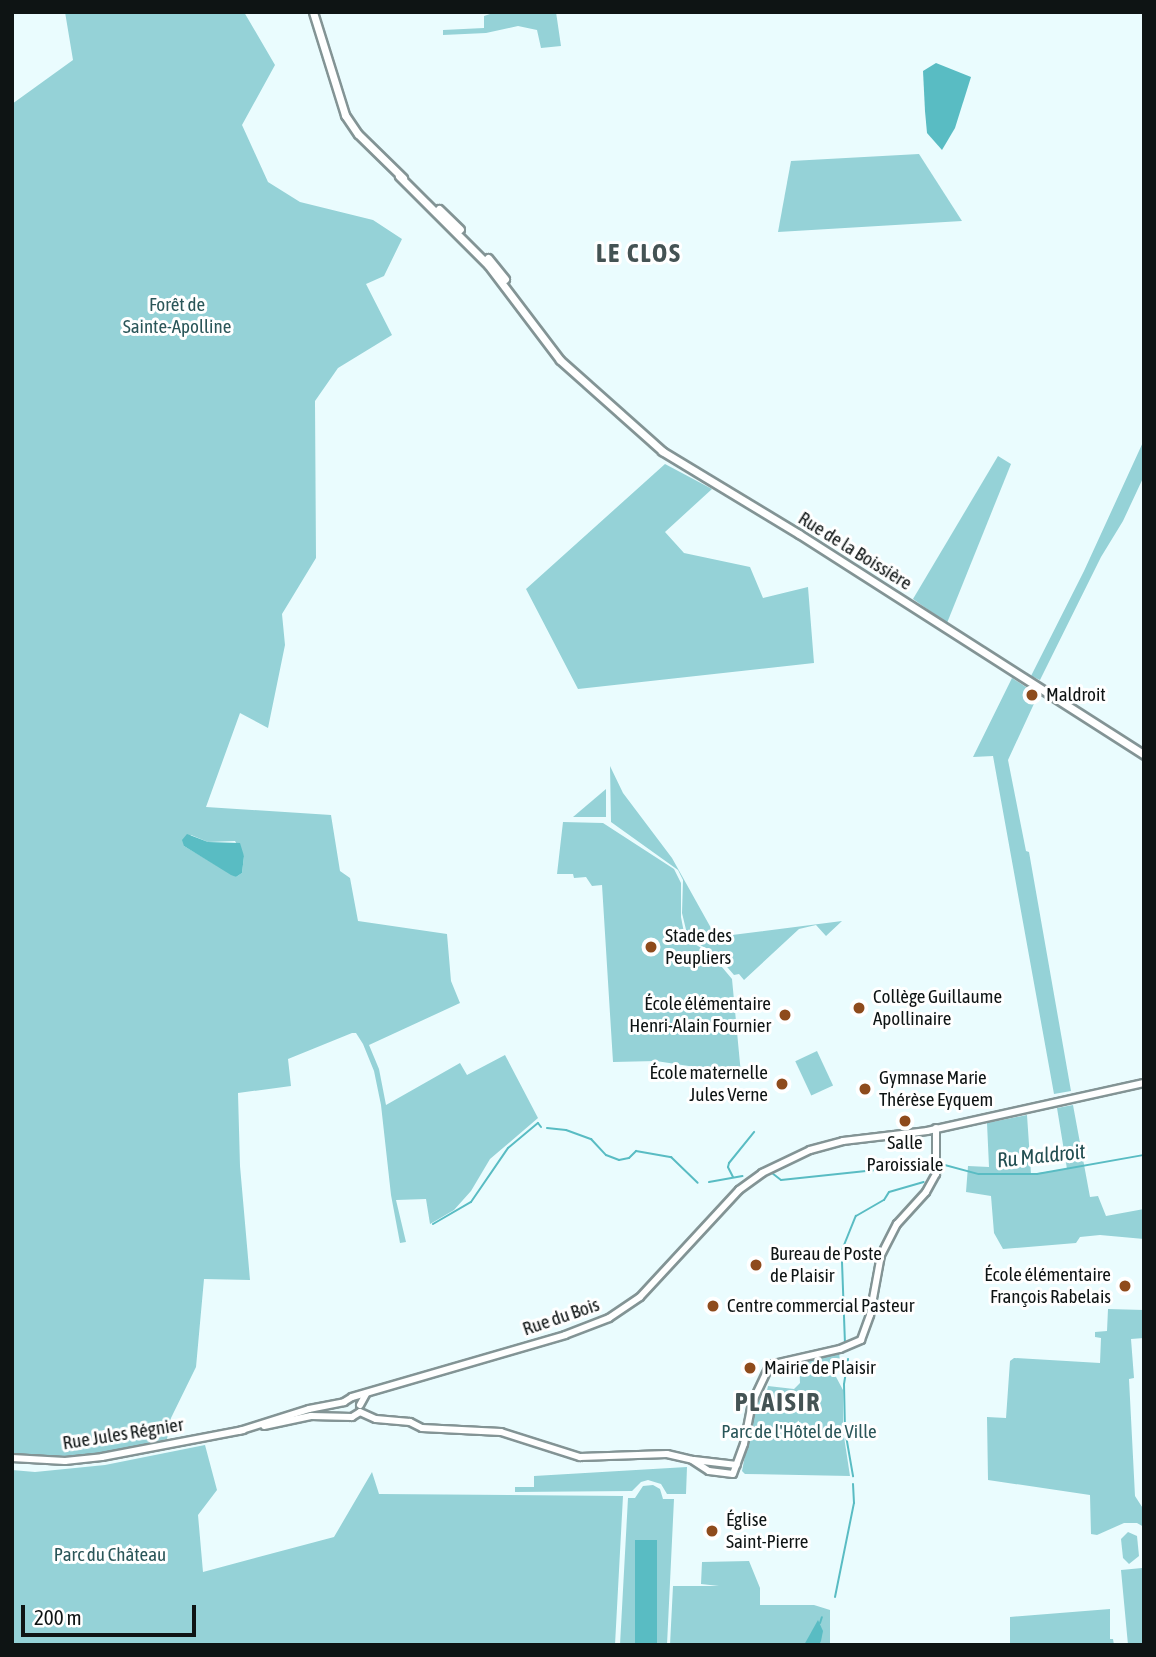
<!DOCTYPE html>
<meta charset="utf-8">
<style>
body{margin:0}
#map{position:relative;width:1156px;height:1657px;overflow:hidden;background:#eafcfe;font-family:"Asap Condensed",sans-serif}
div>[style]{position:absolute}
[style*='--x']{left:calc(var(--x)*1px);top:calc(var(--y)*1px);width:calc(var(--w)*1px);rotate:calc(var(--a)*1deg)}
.green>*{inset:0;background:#95d2d7;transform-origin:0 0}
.water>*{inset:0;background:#59bcc3;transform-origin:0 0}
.stream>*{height:2px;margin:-1px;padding:0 1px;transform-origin:1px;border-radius:1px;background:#59bcc3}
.roads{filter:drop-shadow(2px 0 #839495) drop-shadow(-2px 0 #839495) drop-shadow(0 2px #839495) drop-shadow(0 -2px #839495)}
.tertiary>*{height:6px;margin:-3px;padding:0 3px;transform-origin:3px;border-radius:3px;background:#fff}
.secondary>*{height:7px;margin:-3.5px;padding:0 3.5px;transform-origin:3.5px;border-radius:3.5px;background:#fff}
.dots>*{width:19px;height:19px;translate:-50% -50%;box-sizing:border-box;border:4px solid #fff;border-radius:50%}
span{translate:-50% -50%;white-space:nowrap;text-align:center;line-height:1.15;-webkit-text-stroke:6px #fff;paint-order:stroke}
.park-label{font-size:19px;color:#2a5659}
.street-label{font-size:19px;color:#0e1414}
.poi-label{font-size:19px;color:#0e1414}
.left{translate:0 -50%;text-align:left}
.right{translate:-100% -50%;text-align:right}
.water-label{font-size:21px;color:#224e51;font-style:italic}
.district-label{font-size:26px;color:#445354;font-weight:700;letter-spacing:2px}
.frame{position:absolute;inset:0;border:14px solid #0e1414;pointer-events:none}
.scale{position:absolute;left:21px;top:1605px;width:175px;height:32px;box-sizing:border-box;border:4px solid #0e1414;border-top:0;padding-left:9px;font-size:21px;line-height:24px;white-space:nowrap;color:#0e1414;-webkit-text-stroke:5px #fff;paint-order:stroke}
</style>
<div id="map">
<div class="green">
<i style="clip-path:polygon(evenodd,65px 12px,244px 12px,275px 65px,242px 125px,268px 182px,300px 202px,373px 220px,402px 239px,384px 276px,366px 284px,392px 335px,338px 368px,315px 401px,316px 558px,282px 614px,285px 645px,268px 728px,240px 713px,206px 807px,331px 815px,340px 871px,350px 878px,358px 921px,447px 934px,451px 981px,460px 1003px,369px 1045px,379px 1069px,386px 1105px,460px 1063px,467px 1075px,505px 1055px,538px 1118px,490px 1159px,471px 1191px,454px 1210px,430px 1224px,426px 1199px,396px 1200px,406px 1242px,400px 1243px,391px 1195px,381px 1105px,374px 1071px,363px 1044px,356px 1033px,352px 1033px,288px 1059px,291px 1086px,238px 1093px,240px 1166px,250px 1280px,204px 1279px,196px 1367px,171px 1418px,167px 1439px,91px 1457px,12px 1460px,12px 104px,73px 60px,65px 12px,191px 835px,208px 842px,235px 841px,244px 856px,242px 873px,236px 877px,184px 846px,191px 835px)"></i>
<i style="clip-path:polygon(496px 12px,556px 12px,561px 46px,541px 48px,537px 30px,518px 26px,486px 33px,443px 35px,443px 30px,484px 28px,484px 16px)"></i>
<i style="clip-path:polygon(919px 154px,962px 221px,778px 232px,791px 161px)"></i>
<i style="clip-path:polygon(1144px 440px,1144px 476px,1123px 521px,1101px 557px,1040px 680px,1031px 676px,1084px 571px)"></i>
<i style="clip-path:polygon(998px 456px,1011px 464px,947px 623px,913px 599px)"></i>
<i style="clip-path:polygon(665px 464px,712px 489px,665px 532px,684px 553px,750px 567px,763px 598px,808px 587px,814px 663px,578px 689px,526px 589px)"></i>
<i style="clip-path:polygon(1012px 678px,1038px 695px,1008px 760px,1026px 851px,1029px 852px,1071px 1091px,1054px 1094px,993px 756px,973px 757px)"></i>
<i style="clip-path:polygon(610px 766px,623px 793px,672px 858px,716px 937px,842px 921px,826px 936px,816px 925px,799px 929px,744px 980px,739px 974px,734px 975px,716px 954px,688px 938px,682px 913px,683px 880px,678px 870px,611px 822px)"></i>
<i style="clip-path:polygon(606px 789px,606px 817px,573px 817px)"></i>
<i style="clip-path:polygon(563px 822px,603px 823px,674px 869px,681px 883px,681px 917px,685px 938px,711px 954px,732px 979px,741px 1074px,656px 1061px,613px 1062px,602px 885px,592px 886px,586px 877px,574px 878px,573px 874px,557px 874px)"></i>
<i style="left:817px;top:1051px;width:38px;height:24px;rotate:65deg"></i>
<i style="clip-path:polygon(1073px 1105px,1090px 1197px,1098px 1196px,1106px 1216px,1144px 1209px,1144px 1239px,1100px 1235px,1080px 1237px,1076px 1243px,1003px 1249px,994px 1233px,991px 1196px,966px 1192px,968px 1166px,989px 1167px,987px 1123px,1027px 1115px,1031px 1174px,1067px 1169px,1057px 1108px)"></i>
<i style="clip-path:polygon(1108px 1309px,1144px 1310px,1144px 1338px,1131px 1339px,1134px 1378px,1129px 1379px,1135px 1496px,1144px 1510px,1144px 1527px,1137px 1523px,1124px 1523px,1097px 1535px,1091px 1534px,1090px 1495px,988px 1480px,987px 1417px,1006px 1418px,1010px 1361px,1014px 1358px,1100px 1363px,1101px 1338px,1095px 1337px,1095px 1332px,1107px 1331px)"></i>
<i style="clip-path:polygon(839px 1351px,840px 1363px,835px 1375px,843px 1390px,843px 1430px,850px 1476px,745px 1474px,742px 1471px,755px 1404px,766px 1395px,768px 1386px,794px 1389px,800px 1383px,799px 1361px)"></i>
<i style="clip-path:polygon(205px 1445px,217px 1490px,198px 1515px,203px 1572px,334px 1537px,372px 1472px,379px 1494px,623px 1496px,615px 1645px,12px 1645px,12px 1470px,35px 1472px,105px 1465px)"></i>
<i style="clip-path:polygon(687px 1467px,686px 1494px,667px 1494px,661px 1484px,648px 1480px,641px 1482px,632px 1491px,515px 1492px,515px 1487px,534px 1487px,534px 1476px)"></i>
<i style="clip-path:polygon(653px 1485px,660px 1489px,663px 1499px,674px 1499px,667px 1645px,620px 1645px,628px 1498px,635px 1498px,643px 1486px)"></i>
<i style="clip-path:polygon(1128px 1532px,1137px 1536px,1139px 1556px,1129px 1564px,1123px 1558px,1121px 1539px)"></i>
<i style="clip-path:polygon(749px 1561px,760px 1588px,760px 1605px,814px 1605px,830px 1610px,830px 1645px,670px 1645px,673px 1586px,719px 1586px,701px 1584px,702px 1562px)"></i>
<i style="clip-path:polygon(1142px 1568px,1144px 1645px,1128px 1645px,1121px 1570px)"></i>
<i style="clip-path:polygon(1110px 1609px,1110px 1639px,1113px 1639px,1114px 1645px,1010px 1645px,1010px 1617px)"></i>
</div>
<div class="water">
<i style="clip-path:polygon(936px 63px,971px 77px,955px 128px,942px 150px,927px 133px,925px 111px,923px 71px)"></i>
<i style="clip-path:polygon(187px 834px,208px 842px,240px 843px,244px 856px,242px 873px,236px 877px,231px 875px,184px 846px,182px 840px)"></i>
<i style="left:635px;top:1540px;width:22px;height:105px"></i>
<i style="clip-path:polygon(818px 1620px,823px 1631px,821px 1641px,819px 1645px,804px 1645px)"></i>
</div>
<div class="stream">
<i style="--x:547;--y:1128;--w:19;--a:6"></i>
<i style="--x:566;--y:1130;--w:27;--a:20"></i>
<i style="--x:591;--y:1139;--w:22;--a:47"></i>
<i style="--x:606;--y:1155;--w:14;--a:21"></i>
<i style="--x:619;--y:1160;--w:10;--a:-11"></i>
<i style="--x:629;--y:1158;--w:10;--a:-45"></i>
<i style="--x:636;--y:1151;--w:36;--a:10"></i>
<i style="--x:671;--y:1157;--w:37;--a:44"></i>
<i style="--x:941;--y:1164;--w:39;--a:15"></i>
<i style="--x:979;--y:1174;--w:58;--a:0"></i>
<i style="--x:1037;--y:1174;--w:109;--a:-10.1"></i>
<i style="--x:772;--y:1173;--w:11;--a:38"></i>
<i style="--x:781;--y:1180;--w:152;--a:-6"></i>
<i style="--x:733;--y:1177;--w:11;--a:-117"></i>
<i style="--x:728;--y:1167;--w:4;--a:-76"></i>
<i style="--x:729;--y:1163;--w:40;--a:-51"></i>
<i style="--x:709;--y:1182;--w:34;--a:-10"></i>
<i style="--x:433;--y:1224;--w:44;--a:-30.1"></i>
<i style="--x:471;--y:1202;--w:65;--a:-55.6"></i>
<i style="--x:508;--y:1148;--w:39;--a:-40"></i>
<i style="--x:538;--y:1123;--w:5;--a:53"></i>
<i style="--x:842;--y:1250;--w:37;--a:-68"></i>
<i style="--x:856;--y:1216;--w:32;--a:-30"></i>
<i style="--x:884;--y:1200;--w:9;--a:-58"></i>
<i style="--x:889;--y:1192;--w:36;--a:-16"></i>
<i style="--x:842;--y:1262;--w:81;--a:87.9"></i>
<i style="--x:848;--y:1359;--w:25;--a:99"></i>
<i style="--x:844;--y:1384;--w:46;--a:88.8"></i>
<i style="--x:845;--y:1430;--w:47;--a:80.1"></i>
<i style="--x:835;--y:1597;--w:96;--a:-78.6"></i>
<i style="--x:854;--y:1503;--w:19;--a:-93"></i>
<i style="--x:820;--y:1623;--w:6;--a:-72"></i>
</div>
<div class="roads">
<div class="tertiary">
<i style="--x:360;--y:1405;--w:13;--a:-61"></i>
<i style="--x:360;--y:1412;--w:17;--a:24"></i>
<i style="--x:376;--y:1419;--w:34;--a:5"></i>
<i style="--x:410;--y:1422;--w:13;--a:27"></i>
<i style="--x:422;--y:1428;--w:79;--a:2.9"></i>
<i style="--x:501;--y:1432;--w:83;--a:17.6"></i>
<i style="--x:580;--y:1457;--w:87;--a:-2"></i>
<i style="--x:667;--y:1454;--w:26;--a:13"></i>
<i style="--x:692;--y:1460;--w:20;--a:33"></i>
<i style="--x:709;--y:1471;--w:24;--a:7"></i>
<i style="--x:733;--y:1474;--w:32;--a:-70"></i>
<i style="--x:744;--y:1444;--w:42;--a:-79"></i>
<i style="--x:752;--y:1403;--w:42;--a:-64.7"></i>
<i style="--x:770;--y:1365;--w:72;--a:-12.9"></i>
<i style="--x:840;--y:1349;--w:23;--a:-23"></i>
<i style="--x:861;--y:1340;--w:27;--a:-70"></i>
<i style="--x:870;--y:1315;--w:61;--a:-79.6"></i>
<i style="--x:881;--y:1255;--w:35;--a:-63"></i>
<i style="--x:897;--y:1224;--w:43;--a:-47.8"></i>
<i style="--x:926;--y:1192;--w:21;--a:-61"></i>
<i style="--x:936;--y:1174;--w:46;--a:-90"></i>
<i style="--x:264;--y:1426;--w:48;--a:-12"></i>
<i style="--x:311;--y:1416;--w:41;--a:1.4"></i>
<i style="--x:352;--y:1417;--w:9;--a:-32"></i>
<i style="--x:239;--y:1431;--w:73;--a:-17.4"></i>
<i style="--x:309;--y:1409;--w:36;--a:-11"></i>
<i style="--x:344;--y:1402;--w:9;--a:-32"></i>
<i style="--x:352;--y:1397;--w:222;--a:-16.2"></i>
<i style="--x:565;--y:1335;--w:47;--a:-21.1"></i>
<i style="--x:609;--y:1318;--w:37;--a:-34"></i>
<i style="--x:640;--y:1297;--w:146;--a:-47.2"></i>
<i style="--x:739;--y:1190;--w:29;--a:-36"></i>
<i style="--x:762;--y:1173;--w:53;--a:-25.6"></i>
<i style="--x:810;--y:1150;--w:34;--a:-15"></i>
<i style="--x:843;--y:1141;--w:85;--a:-6.8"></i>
<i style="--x:927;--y:1131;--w:222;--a:-12.5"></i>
<i style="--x:12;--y:1458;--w:53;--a:3.2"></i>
<i style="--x:65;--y:1461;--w:37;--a:-6"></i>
<i style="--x:102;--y:1457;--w:144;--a:-10.8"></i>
<i style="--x:694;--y:1460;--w:43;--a:6.6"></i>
</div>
<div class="secondary">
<i style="--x:313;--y:12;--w:108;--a:72.7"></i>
<i style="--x:345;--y:115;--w:23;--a:56"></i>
<i style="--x:358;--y:134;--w:63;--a:44.4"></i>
<i style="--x:399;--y:176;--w:126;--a:45"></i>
<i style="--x:488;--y:265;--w:119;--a:52.8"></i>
<i style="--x:560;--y:360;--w:137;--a:41.7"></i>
<i style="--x:662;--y:451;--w:160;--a:31.2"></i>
<i style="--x:799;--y:534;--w:410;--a:32.6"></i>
<i style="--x:439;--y:209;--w:29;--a:44"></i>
<i style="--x:488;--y:258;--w:27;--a:51"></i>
</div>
</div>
<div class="dots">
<i style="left:1032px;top:695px;background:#8e4b1c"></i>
<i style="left:651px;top:947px;background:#8e4b1c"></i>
<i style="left:859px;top:1008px;background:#8e4b1c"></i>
<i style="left:785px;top:1015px;background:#8e4b1c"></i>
<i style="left:782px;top:1084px;background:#8e4b1c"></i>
<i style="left:865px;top:1089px;background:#8e4b1c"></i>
<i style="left:905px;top:1121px;background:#8e4b1c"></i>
<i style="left:756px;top:1265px;background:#8e4b1c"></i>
<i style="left:1125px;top:1286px;background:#8e4b1c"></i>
<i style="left:713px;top:1306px;background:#8e4b1c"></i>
<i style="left:750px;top:1368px;background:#8e4b1c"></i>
<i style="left:712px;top:1531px;background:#8e4b1c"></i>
</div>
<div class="park-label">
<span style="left:177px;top:316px">Forêt de<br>Sainte-Apolline</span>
<span style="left:799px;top:1432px">Parc de l'Hôtel de Ville</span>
<span style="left:110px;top:1555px">Parc du Château</span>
</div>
<div class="street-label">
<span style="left:855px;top:551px;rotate:32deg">Rue de la Boissière</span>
<span style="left:561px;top:1317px;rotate:-19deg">Rue du Bois</span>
<span style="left:123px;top:1434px;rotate:-9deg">Rue Jules Régnier</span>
</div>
<div class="poi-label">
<span class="left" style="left:1046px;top:695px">Maldroit</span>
<span class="left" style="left:665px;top:947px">Stade des<br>Peupliers</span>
<span class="left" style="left:873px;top:1008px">Collège Guillaume<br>Apollinaire</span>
<span class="right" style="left:771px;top:1015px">École élémentaire<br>Henri-Alain Fournier</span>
<span class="right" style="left:768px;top:1084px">École maternelle<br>Jules Verne</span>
<span class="left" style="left:879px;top:1089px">Gymnase Marie<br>Thérèse Eyquem</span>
<span style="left:905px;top:1154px">Salle<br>Paroissiale</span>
<span class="left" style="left:770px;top:1265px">Bureau de Poste<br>de Plaisir</span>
<span class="right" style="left:1111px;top:1286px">École élémentaire<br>François Rabelais</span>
<span class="left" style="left:727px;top:1306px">Centre commercial Pasteur</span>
<span class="left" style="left:764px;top:1368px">Mairie de Plaisir</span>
<span class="left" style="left:726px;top:1531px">Église<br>Saint-Pierre</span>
</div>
<div class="water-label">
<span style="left:1041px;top:1155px;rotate:-6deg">Ru Maldroit</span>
</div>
<div class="district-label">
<span style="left:639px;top:254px">LE CLOS</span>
<span style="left:778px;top:1403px">PLAISIR</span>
</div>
<div class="frame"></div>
<div class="scale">200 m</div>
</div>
